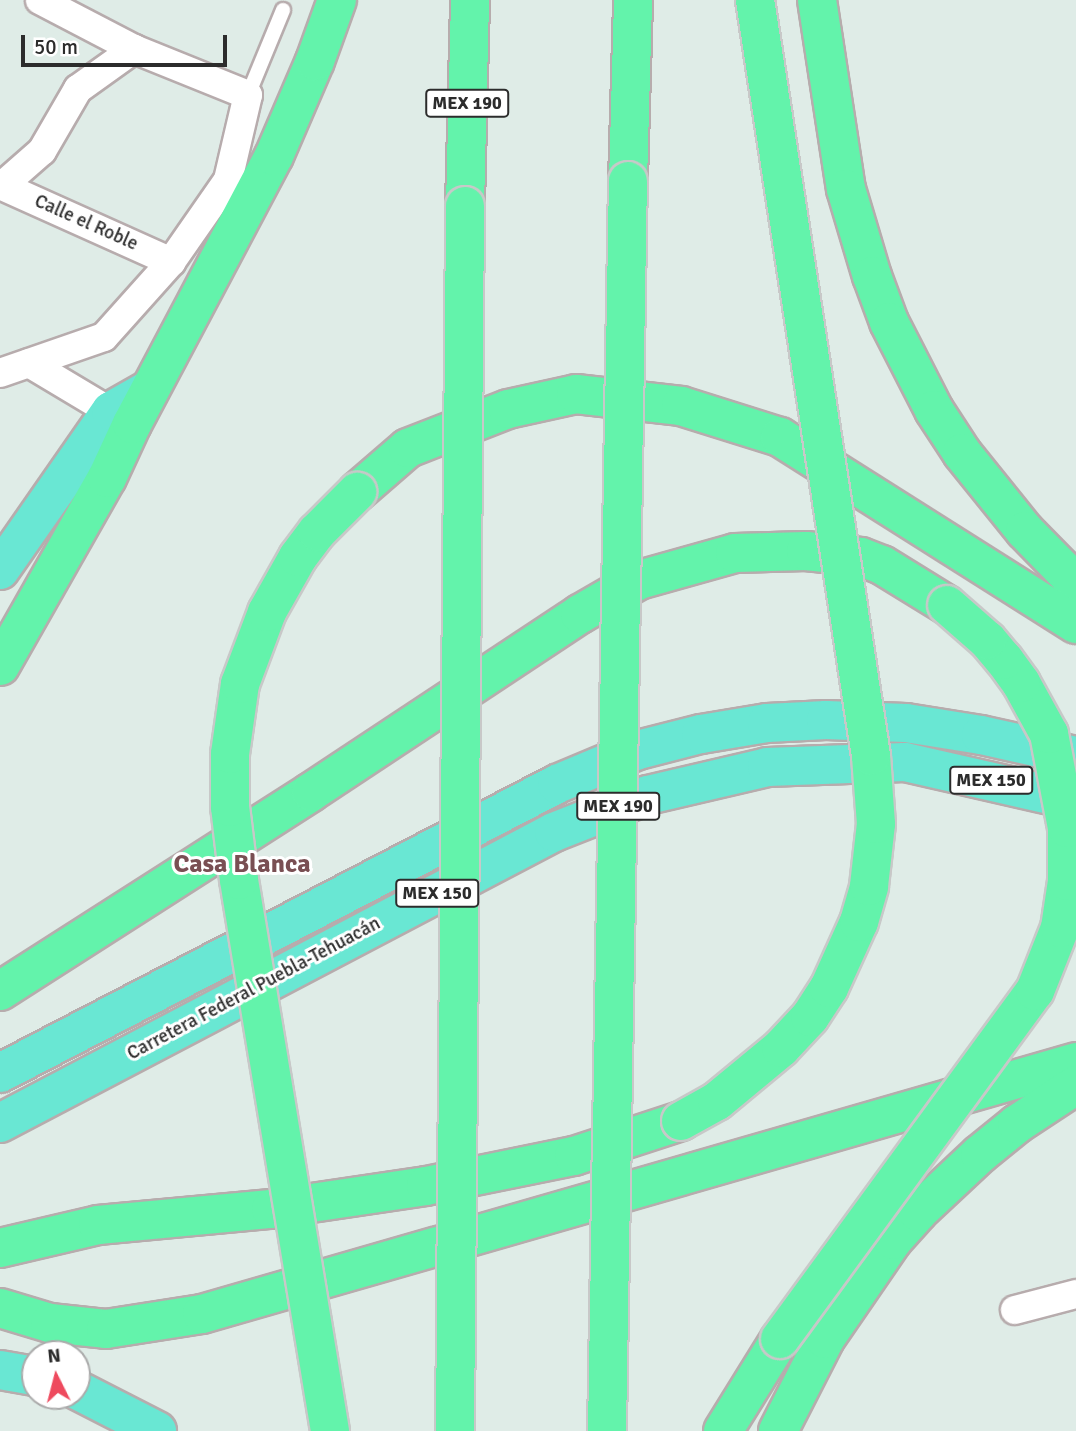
<!DOCTYPE html>
<meta charset="utf-8">
<style>
body{margin:0}
#map{position:relative;width:1076px;height:1431px;overflow:hidden;background:#dfece7;font-family:Signika,sans-serif}
div>[style]{position:absolute}
[style*='--x']{left:calc(var(--x)*1px);top:calc(var(--y)*1px);width:calc(var(--w)*1px);rotate:calc(var(--a)*1deg)}
.roads{filter:drop-shadow(2px 0 #b7acad) drop-shadow(-2px 0 #b7acad) drop-shadow(0 2px #b7acad) drop-shadow(0 -2px #b7acad)}
.lane>*{height:14px;margin:-7px;padding:0 7px;transform-origin:7px;border-radius:7px;background:#fff}
.street>*{height:28px;margin:-14px;padding:0 14px;transform-origin:14px;border-radius:14px;background:#fff}
.primary>*{height:38px;margin:-19px;padding:0 19px;transform-origin:19px;border-radius:19px;background:#69e7d3}
.highway>*{height:38px;margin:-19px;padding:0 19px;transform-origin:19px;border-radius:19px;background:#63f3ab}
.bridges{filter:drop-shadow(2px 0 #c8c8c8) drop-shadow(-2px 0 #c8c8c8) drop-shadow(0 2px #c8c8c8) drop-shadow(0 -2px #c8c8c8)}
.highway-bridge>*{height:38px;margin:-19px;padding:0 19px;transform-origin:19px;border-radius:19px;background:#63f3ab}
span{translate:-50% -50%;white-space:nowrap;text-align:center;line-height:1.15;-webkit-text-stroke:6px #fff;paint-order:stroke}
.shield-label span{padding:2px 5px;background:#fff;border:2px solid;border-radius:5px;-webkit-text-stroke-width:0}
.shield-label{font-size:18px;color:#2c2c2c;font-weight:700}
.street-label{font-size:19px;color:#2c2c2c}
.district-label{font-size:26px;color:#794f53;font-weight:700}
.north{position:absolute;left:21px;top:1340px;width:70px;height:70px;box-sizing:border-box;background:#fff;border:2px solid #ababab;border-radius:50%;rotate:354deg;font-size:19px;font-weight:700;line-height:28px;text-align:center;color:#2c2c2c}
.north::after{content:'';display:block;margin:auto;width:24px;height:32px;background:#ee4a5e;clip-path:polygon(50% 0,100% 100%,50% 72%,0 100%)}
.scale{position:absolute;left:21px;top:35px;width:206px;height:32px;box-sizing:border-box;border:4px solid #2c2c2c;border-top:0;padding-left:9px;font-size:21px;line-height:24px;white-space:nowrap;color:#2c2c2c;-webkit-text-stroke:5px #fff;paint-order:stroke}
</style>
<div id="map">
<div class="roads">
<div class="lane">
<i style="--x:248;--y:95;--w:92;--a:-67.6"></i>
</div>
<div class="street">
<i style="--x:0;--y:185;--w:188;--a:24.2"></i>
<i style="--x:2;--y:186;--w:53;--a:-41.2"></i>
<i style="--x:42;--y:151;--w:72;--a:-59.9"></i>
<i style="--x:78;--y:89;--w:69;--a:-35.5"></i>
<i style="--x:29;--y:363;--w:113;--a:30.9"></i>
<i style="--x:0;--y:373;--w:110;--a:-19.1"></i>
<i style="--x:104;--y:337;--w:101;--a:-48.2"></i>
<i style="--x:171;--y:262;--w:100;--a:-55.2"></i>
<i style="--x:228;--y:180;--w:87;--a:-76.8"></i>
<i style="--x:248;--y:95;--w:123;--a:-158"></i>
<i style="--x:134;--y:49;--w:106;--a:-152.5"></i>
<i style="--x:1015;--y:1310;--w:63;--a:-14.7"></i>
</div>
<div class="primary">
<i style="--x:0;--y:570;--w:194;--a:-55.1"></i>
<i style="--x:111;--y:411;--w:45;--a:-29.4"></i>
<i style="--x:0;--y:1073;--w:628;--a:-27.42"></i>
<i style="--x:557;--y:784;--w:88;--a:-22.8"></i>
<i style="--x:638;--y:750;--w:65;--a:-14.3"></i>
<i style="--x:701;--y:734;--w:67;--a:-9.5"></i>
<i style="--x:767;--y:723;--w:59;--a:-2.9"></i>
<i style="--x:826;--y:720;--w:80;--a:2.1"></i>
<i style="--x:906;--y:723;--w:76;--a:9.1"></i>
<i style="--x:981;--y:735;--w:97;--a:12.5"></i>
<i style="--x:0;--y:1123;--w:626;--a:-27.71"></i>
<i style="--x:554;--y:832;--w:101;--a:-21.5"></i>
<i style="--x:648;--y:795;--w:122;--a:-13.2"></i>
<i style="--x:767;--y:767;--w:138;--a:-2.1"></i>
<i style="--x:905;--y:762;--w:175;--a:12.8"></i>
<i style="--x:0;--y:1370;--w:36;--a:10"></i>
<i style="--x:77;--y:1390;--w:90;--a:27.1"></i>
</div>
<div class="highway">
<i style="--x:817;--y:0;--w:191;--a:81.3"></i>
<i style="--x:846;--y:189;--w:91;--a:73.4"></i>
<i style="--x:872;--y:276;--w:49;--a:69.7"></i>
<i style="--x:889;--y:322;--w:99;--a:62.9"></i>
<i style="--x:934;--y:410;--w:51;--a:56.9"></i>
<i style="--x:962;--y:453;--w:100;--a:51.1"></i>
<i style="--x:1025;--y:531;--w:73;--a:45.6"></i>
<i style="--x:628;--y:181;--w:181;--a:-88.4"></i>
<i style="--x:465;--y:206;--w:206;--a:-88.6"></i>
<i style="--x:357;--y:492;--w:67;--a:-40.8"></i>
<i style="--x:408;--y:448;--w:107;--a:-21.3"></i>
<i style="--x:508;--y:409;--w:70;--a:-12.4"></i>
<i style="--x:576;--y:394;--w:106;--a:6.5"></i>
<i style="--x:681;--y:406;--w:104;--a:17.4"></i>
<i style="--x:780;--y:437;--w:350;--a:32.3"></i>
<i style="--x:0;--y:666;--w:216;--a:-60.4"></i>
<i style="--x:107;--y:478;--w:60;--a:-65.2"></i>
<i style="--x:132;--y:424;--w:303;--a:-62.1"></i>
<i style="--x:274;--y:156;--w:103;--a:-66.7"></i>
<i style="--x:315;--y:61;--w:65;--a:-70.2"></i>
<i style="--x:0;--y:991;--w:369;--a:-32.6"></i>
<i style="--x:311;--y:792;--w:323;--a:-33.5"></i>
<i style="--x:580;--y:614;--w:68;--a:-30"></i>
<i style="--x:639;--y:580;--w:100;--a:-15.7"></i>
<i style="--x:735;--y:553;--w:71;--a:-1.6"></i>
<i style="--x:806;--y:551;--w:55;--a:6.2"></i>
<i style="--x:861;--y:557;--w:22;--a:21"></i>
<i style="--x:882;--y:565;--w:76;--a:31.6"></i>
<i style="--x:0;--y:1248;--w:101;--a:-13.2"></i>
<i style="--x:98;--y:1225;--w:174;--a:-5.3"></i>
<i style="--x:271;--y:1209;--w:157;--a:-8.4"></i>
<i style="--x:426;--y:1186;--w:151;--a:-11.5"></i>
<i style="--x:574;--y:1156;--w:113;--a:-18.1"></i>
<i style="--x:0;--y:1308;--w:52;--a:16.7"></i>
<i style="--x:50;--y:1323;--w:56;--a:6.1"></i>
<i style="--x:106;--y:1329;--w:97;--a:-8.9"></i>
<i style="--x:202;--y:1314;--w:910;--a:-16.08"></i>
<i style="--x:723;--y:1431;--w:108;--a:-58.2"></i>
<i style="--x:778;--y:1431;--w:103;--a:-62.9"></i>
<i style="--x:825;--y:1339;--w:120;--a:-55.5"></i>
<i style="--x:893;--y:1240;--w:38;--a:-48"></i>
<i style="--x:918;--y:1212;--w:85;--a:-43.1"></i>
<i style="--x:980;--y:1154;--w:48;--a:-39"></i>
<i style="--x:1017;--y:1124;--w:71;--a:-33.5"></i>
</div>
</div>
<div class="bridges">
<div class="highway-bridge">
<i style="--x:681;--y:1121;--w:41;--a:-29.1"></i>
<i style="--x:717;--y:1101;--w:83;--a:-39.6"></i>
<i style="--x:781;--y:1048;--w:42;--a:-46.9"></i>
<i style="--x:810;--y:1017;--w:35;--a:-57"></i>
<i style="--x:829;--y:988;--w:72;--a:-65.6"></i>
<i style="--x:859;--y:922;--w:37;--a:-74"></i>
<i style="--x:869;--y:886;--w:62;--a:-83.6"></i>
<i style="--x:876;--y:824;--w:68;--a:-94.2"></i>
<i style="--x:871;--y:756;--w:765;--a:-98.72"></i>
<i style="--x:780;--y:1339;--w:431;--a:-53.8"></i>
<i style="--x:1035;--y:991;--w:68;--a:-68.4"></i>
<i style="--x:1060;--y:928;--w:48;--a:-81.5"></i>
<i style="--x:1067;--y:881;--w:53;--a:-90"></i>
<i style="--x:1067;--y:828;--w:96;--a:-100.8"></i>
<i style="--x:1049;--y:734;--w:58;--a:-118.8"></i>
<i style="--x:1021;--y:683;--w:29;--a:-126"></i>
<i style="--x:1004;--y:660;--w:26;--a:-130"></i>
<i style="--x:987;--y:640;--w:53;--a:-138.8"></i>
<i style="--x:330;--y:1431;--w:558;--a:-99.38"></i>
<i style="--x:239;--y:880;--w:74;--a:-97"></i>
<i style="--x:230;--y:807;--w:53;--a:-90"></i>
<i style="--x:230;--y:754;--w:71;--a:-81.9"></i>
<i style="--x:240;--y:684;--w:77;--a:-69.4"></i>
<i style="--x:267;--y:612;--w:63;--a:-60.6"></i>
<i style="--x:298;--y:557;--w:31;--a:-53"></i>
<i style="--x:317;--y:532;--w:57;--a:-45"></i>
<i style="--x:455;--y:1431;--w:1225;--a:-89.53"></i>
<i style="--x:607;--y:1431;--w:1250;--a:-89.04"></i>
</div>
</div>
<div class="shield-label">
<span style="left:467px;top:103px">MEX 190</span>
<span style="left:991px;top:780px">MEX 150</span>
<span style="left:618px;top:806px">MEX 190</span>
<span style="left:437px;top:893px">MEX 150</span>
</div>
<div class="street-label">
<span style="left:86px;top:223px;rotate:24deg">Calle el Roble</span>
<span style="left:254px;top:989px;rotate:-28deg">Carretera Federal Puebla-Tehuacán</span>
</div>
<div class="district-label">
<span style="left:242px;top:865px">Casa Blanca</span>
</div>
<div class="north">N</div>
<div class="scale">50 m</div>
</div>
